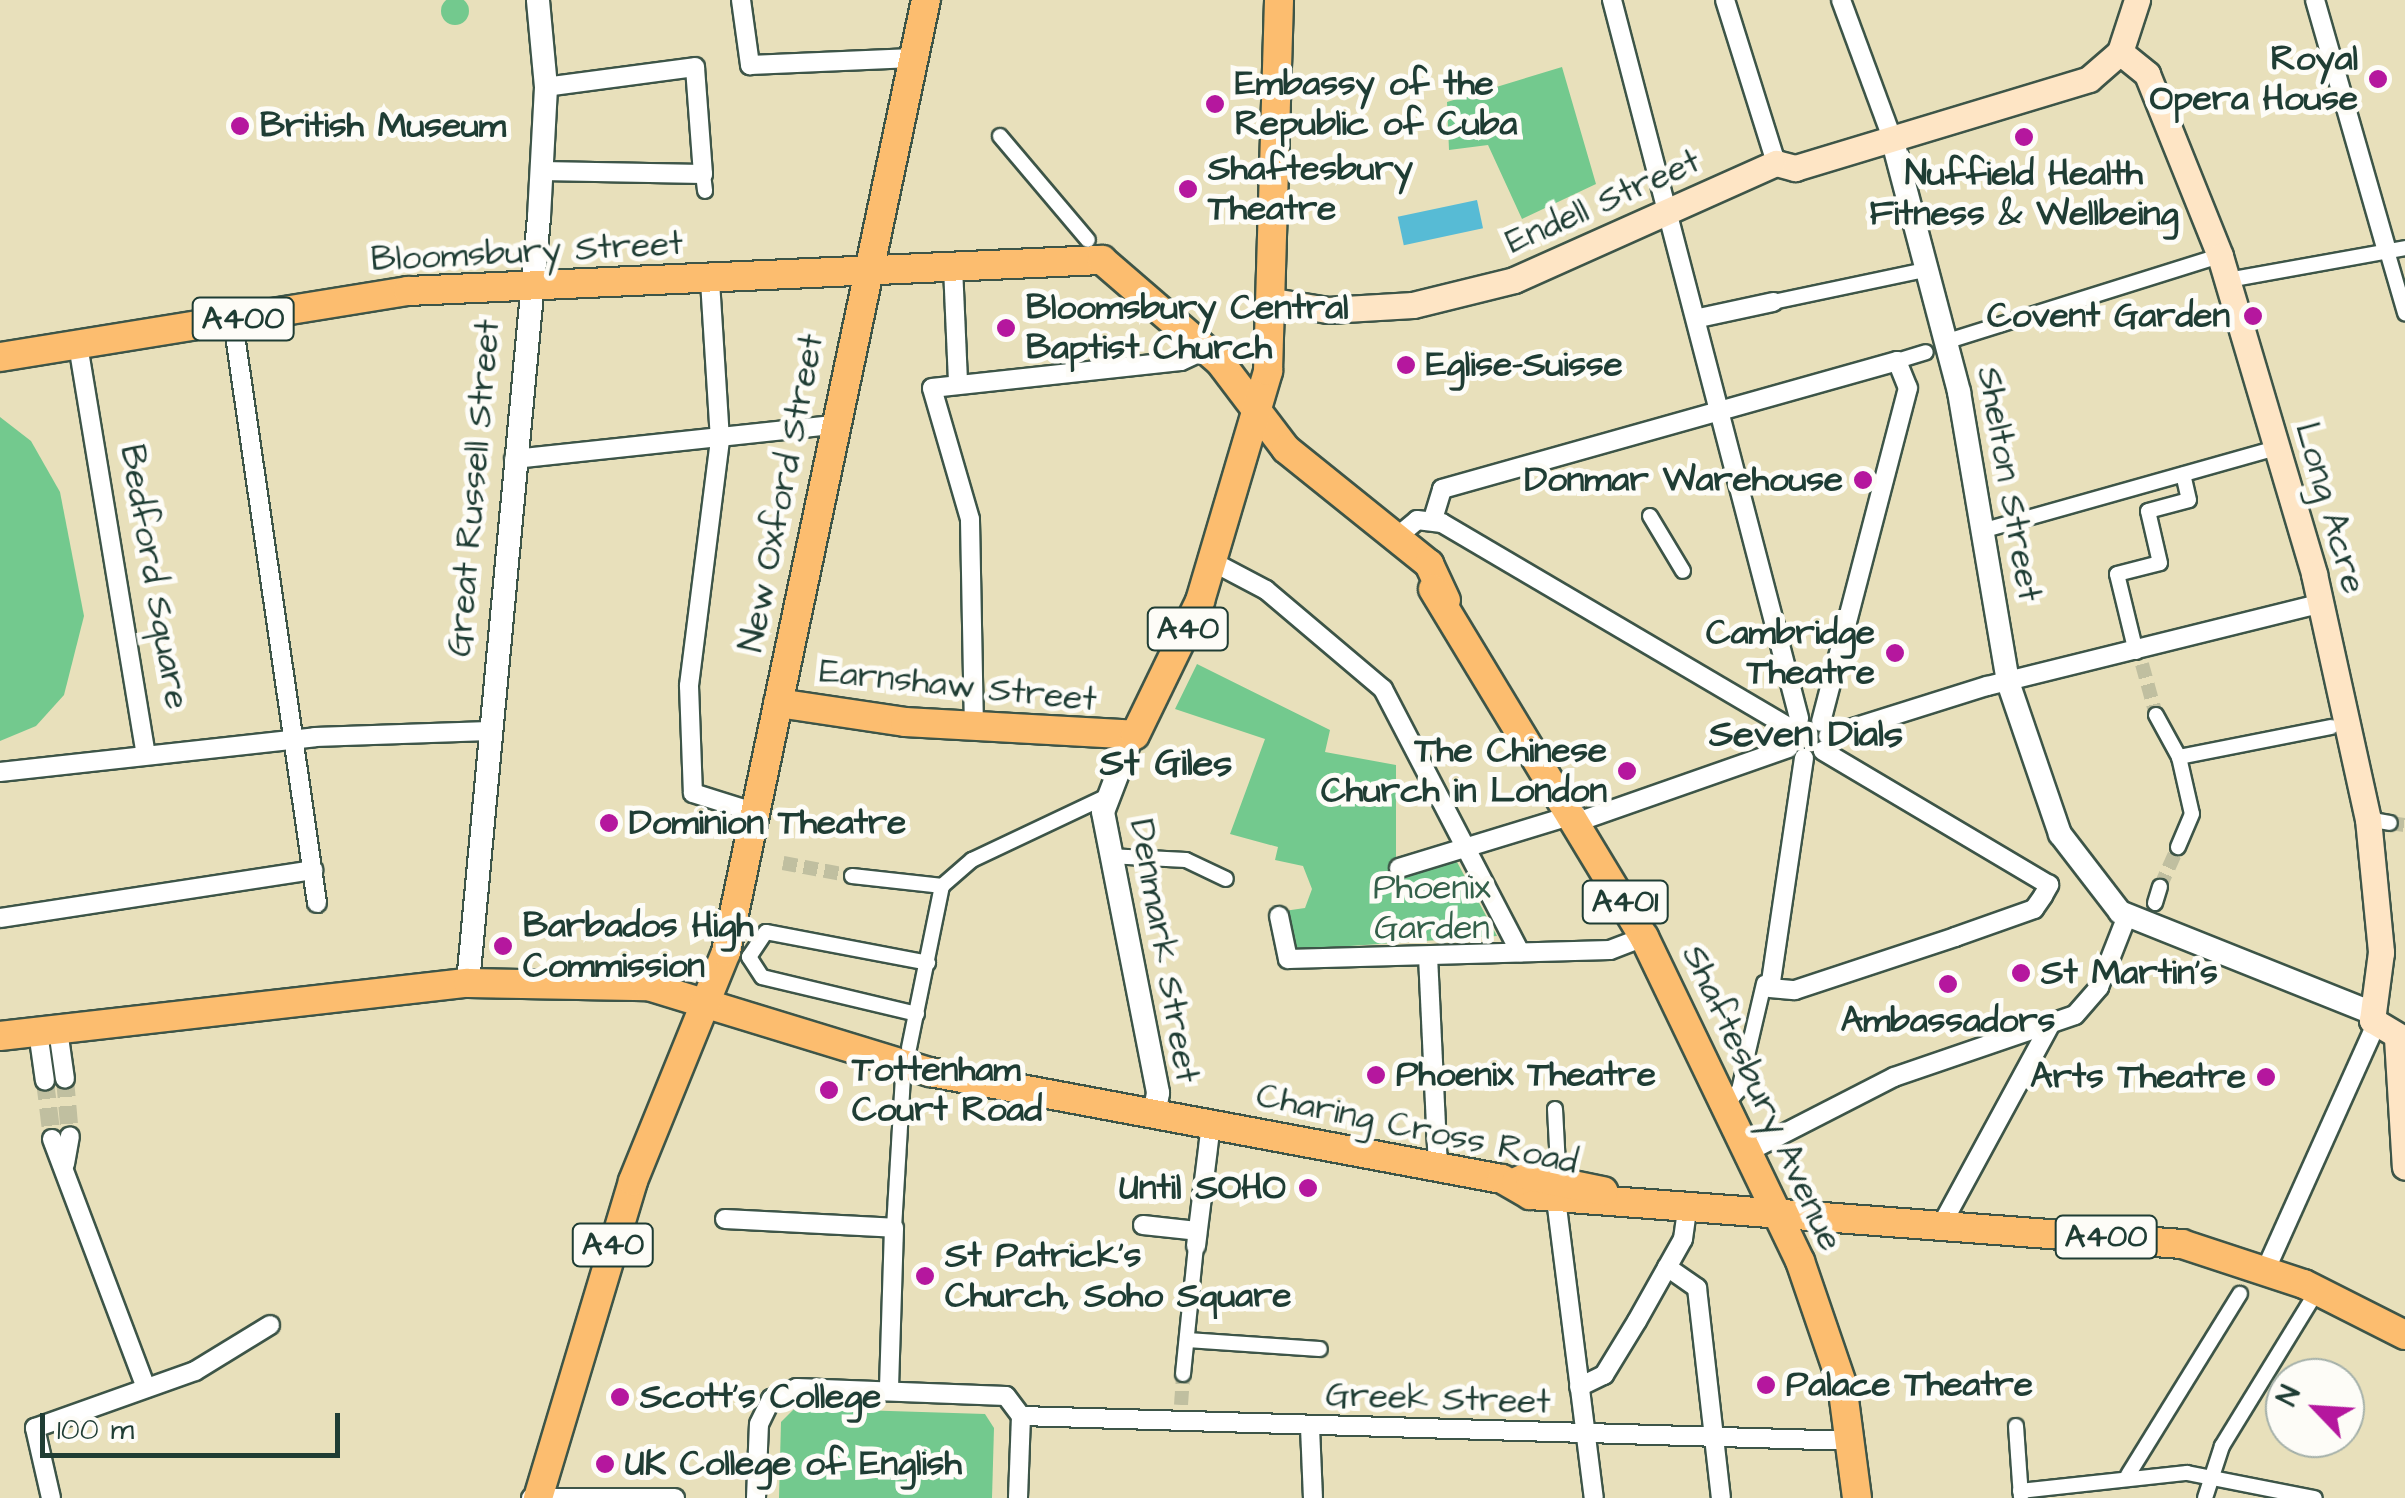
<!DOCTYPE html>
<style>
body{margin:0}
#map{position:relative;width:2405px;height:1498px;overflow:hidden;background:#e8e0bb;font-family:"Architects Daughter",sans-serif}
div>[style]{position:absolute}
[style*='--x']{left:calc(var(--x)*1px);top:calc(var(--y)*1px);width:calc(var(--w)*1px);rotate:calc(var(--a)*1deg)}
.green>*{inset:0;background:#73c98e}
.round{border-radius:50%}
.water>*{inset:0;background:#57bbd5;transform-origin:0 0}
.pedestrian-tunnel>*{height:14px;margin-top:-7px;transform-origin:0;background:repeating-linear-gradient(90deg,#c0bfa0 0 14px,transparent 0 21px)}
.minor-tunnel>*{height:18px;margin-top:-9px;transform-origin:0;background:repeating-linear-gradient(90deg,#c0bfa0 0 18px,transparent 0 27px)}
.roads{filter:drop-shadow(2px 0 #3d5548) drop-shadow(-2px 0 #3d5548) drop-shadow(0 2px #3d5548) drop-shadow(0 -2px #3d5548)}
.pedestrian>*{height:14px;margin:-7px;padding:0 7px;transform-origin:7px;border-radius:7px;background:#fff}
.minor>*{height:18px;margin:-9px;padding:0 9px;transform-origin:9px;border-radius:9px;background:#fff}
.tertiary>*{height:22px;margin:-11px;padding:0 11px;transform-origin:11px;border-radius:11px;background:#fff}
.secondary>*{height:25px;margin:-12.5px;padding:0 12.5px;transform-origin:12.5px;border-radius:12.5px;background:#fee5c5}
.primary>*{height:28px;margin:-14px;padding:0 14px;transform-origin:14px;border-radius:14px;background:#fcbd6f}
.dots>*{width:28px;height:28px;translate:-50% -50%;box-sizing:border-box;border:5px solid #fdfcf7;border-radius:50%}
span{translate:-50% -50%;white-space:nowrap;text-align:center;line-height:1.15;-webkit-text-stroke:10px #fdfcf7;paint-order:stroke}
.shield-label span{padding:2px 8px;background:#fdfcf7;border:2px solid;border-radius:8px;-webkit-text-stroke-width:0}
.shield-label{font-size:32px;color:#1f3d34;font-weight:700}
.poi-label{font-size:35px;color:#1f3d34;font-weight:700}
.right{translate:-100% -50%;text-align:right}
.left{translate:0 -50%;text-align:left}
.street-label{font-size:35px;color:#1f3d34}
.park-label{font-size:35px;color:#34604a}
.neighbourhood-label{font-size:38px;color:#1f3d34;font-weight:700}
.north{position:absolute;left:2265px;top:1358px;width:100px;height:100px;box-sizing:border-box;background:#fdfcf7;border:2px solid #a4b0a9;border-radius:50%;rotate:295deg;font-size:28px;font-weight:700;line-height:40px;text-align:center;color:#1f3d34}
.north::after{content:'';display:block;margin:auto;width:35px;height:45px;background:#b5179e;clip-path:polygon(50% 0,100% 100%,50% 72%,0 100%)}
.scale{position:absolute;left:40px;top:1413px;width:300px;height:45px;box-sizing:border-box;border:5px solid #1f3d34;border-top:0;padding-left:12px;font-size:30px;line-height:35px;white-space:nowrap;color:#1f3d34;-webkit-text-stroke:8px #fdfcf7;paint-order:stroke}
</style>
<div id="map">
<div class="green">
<i class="round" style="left:441px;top:-3px;width:28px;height:28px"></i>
<i style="clip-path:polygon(1562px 67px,1596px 184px,1522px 219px,1488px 145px,1449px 150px,1447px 102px)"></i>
<i style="clip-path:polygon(0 417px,31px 441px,60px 492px,84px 616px,64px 695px,36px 726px,0 741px)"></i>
<i style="clip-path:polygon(1197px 664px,1330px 730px,1325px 752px,1396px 765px,1396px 872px,1457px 862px,1497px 936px,1291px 950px,1284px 911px,1305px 908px,1312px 889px,1303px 866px,1275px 860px,1278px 847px,1230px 834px,1265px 739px,1175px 709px)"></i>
<i style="clip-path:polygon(795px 1408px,985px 1414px,994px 1428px,992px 1498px,779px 1498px,781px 1422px)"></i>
</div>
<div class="water">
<i style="left:1477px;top:200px;width:29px;height:81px;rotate:78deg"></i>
</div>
<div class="pedestrian-tunnel">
<i style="--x:2142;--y:664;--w:53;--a:74.6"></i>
<i style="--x:2390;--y:823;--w:15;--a:8"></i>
<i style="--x:783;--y:863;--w:70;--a:10.7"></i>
<i style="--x:2160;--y:887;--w:44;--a:-65.8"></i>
<i style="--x:1181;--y:1405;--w:31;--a:-86"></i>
</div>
<div class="minor-tunnel">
<i style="--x:65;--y:1079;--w:57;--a:85"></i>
<i style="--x:45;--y:1081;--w:58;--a:83.1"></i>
</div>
<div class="roads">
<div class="pedestrian">
<i style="--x:1000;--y:136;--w:136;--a:49.8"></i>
<i style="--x:703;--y:174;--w:17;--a:83"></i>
<i style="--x:2387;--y:251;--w:65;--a:73.8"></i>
<i style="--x:2228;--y:280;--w:180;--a:-10.2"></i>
<i style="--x:1773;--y:302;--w:160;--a:-11.9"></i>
<i style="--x:1948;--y:341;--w:285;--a:-17.4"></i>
<i style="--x:1897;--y:361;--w:30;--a:-17"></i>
<i style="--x:1650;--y:516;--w:64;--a:59"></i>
<i style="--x:1981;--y:531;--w:307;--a:-15.7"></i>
<i style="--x:2136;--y:652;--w:80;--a:-103.7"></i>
<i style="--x:2117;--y:574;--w:44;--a:-14.3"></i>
<i style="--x:2160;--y:563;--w:53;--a:-103"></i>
<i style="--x:2148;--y:511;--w:42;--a:-15"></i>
<i style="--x:2189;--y:500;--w:26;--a:-103"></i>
<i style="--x:2156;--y:715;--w:48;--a:61.3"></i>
<i style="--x:2179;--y:757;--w:58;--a:77.2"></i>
<i style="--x:2192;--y:814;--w:36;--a:113"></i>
<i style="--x:2179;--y:757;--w:155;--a:-11.2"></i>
<i style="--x:2368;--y:819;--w:22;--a:10"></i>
<i style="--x:1108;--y:856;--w:78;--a:2.9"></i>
<i style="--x:1186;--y:860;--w:44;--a:25.4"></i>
<i style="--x:852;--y:876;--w:91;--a:6.3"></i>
<i style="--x:942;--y:886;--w:40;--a:-41"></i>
<i style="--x:972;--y:860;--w:145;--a:-25.3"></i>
<i style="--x:2155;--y:903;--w:17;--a:-73"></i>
<i style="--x:917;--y:1014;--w:159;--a:-166.6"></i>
<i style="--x:762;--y:977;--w:24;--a:-123"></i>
<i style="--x:749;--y:957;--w:30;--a:-56"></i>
<i style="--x:766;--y:932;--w:165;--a:10.8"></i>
<i style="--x:909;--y:1048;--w:165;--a:-78.5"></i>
<i style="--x:1725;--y:1106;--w:21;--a:-49"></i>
<i style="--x:1739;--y:1090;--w:110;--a:-76.8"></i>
<i style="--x:1555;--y:1109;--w:58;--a:87"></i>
<i style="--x:894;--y:1228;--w:153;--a:-86.6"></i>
<i style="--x:1187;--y:1340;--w:133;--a:3.9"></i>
<i style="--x:1183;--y:1374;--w:129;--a:-84.2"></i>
<i style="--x:2016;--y:1426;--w:71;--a:86"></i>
<i style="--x:2128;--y:1475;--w:213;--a:-58.3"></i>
<i style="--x:2020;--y:1491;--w:168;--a:-6.2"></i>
<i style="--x:2187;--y:1473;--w:130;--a:11.1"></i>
<i style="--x:2205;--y:1498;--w:55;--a:-71.9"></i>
<i style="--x:2222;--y:1446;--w:182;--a:-58.5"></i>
</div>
<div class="minor">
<i style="--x:741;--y:0;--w:66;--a:82.1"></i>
<i style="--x:750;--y:65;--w:163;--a:-2.5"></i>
<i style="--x:1612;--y:0;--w:742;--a:75.4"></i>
<i style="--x:1725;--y:0;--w:171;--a:72.6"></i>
<i style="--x:1841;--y:0;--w:147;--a:69.7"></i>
<i style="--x:2315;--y:0;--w:261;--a:74"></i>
<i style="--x:542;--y:171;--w:161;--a:1.1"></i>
<i style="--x:703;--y:174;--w:107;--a:-94.3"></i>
<i style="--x:695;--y:67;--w:150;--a:172.4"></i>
<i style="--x:953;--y:267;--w:114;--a:87.5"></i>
<i style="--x:710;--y:281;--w:159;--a:86.4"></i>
<i style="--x:720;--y:440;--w:248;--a:97.2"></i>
<i style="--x:689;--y:686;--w:107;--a:87.9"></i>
<i style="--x:693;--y:793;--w:67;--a:17.4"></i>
<i style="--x:1699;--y:318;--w:76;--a:-12.2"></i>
<i style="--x:233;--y:321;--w:588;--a:81.79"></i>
<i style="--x:78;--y:345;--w:415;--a:80.6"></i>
<i style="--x:514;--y:459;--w:319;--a:-6.1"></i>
<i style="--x:1433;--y:519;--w:31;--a:-73"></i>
<i style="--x:1442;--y:489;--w:473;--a:-15.7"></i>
<i style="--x:1897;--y:361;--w:29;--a:68"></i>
<i style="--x:1908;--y:388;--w:345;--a:104.6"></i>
<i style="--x:1397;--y:537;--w:26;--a:-40"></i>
<i style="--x:1417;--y:520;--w:25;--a:7"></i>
<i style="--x:1442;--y:523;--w:403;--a:30.5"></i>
<i style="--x:1213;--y:562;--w:60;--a:27.8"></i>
<i style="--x:1266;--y:590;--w:153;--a:40.2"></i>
<i style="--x:1383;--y:689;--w:297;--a:62.5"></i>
<i style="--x:974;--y:729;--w:210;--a:-91.1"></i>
<i style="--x:970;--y:519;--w:136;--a:-106.2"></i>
<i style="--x:932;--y:388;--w:250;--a:-6.2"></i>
<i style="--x:1181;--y:361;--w:29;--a:-25"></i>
<i style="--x:1828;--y:736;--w:167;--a:-17.5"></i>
<i style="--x:1987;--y:686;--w:345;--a:-13.9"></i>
<i style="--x:1804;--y:758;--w:232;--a:98.4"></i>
<i style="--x:1770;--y:988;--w:25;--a:5"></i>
<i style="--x:1795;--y:990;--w:169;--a:-18.3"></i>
<i style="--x:1955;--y:937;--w:84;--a:-19.5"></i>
<i style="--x:2034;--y:909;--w:16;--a:-55"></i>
<i style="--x:2043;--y:896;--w:13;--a:-61"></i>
<i style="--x:2049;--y:885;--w:263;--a:-149.3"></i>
<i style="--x:0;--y:772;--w:317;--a:-6.3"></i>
<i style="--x:315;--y:737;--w:174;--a:-2"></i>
<i style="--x:1580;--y:821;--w:221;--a:-19.3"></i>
<i style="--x:1399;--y:868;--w:185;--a:-17"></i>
<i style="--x:1279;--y:916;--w:44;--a:78.2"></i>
<i style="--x:1288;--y:959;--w:322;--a:-1.6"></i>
<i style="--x:1610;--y:950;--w:36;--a:-21"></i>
<i style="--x:0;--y:918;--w:317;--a:-8.7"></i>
<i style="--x:1428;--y:956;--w:211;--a:87.3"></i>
<i style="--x:58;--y:1030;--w:49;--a:81.9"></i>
<i style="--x:38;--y:1032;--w:49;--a:81.9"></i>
<i style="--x:52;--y:1139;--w:266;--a:69.3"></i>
<i style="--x:1748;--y:1152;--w:164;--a:-27.2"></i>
<i style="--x:1894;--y:1077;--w:191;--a:-18.9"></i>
<i style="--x:2075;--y:1015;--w:37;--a:-49"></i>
<i style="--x:2099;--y:987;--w:76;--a:-68.5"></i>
<i style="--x:65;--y:1164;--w:28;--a:-80"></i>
<i style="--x:1556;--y:1199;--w:301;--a:82.8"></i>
<i style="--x:725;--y:1219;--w:169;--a:3"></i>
<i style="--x:894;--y:1228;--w:162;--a:91.8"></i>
<i style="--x:1942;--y:1224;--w:226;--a:-61.5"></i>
<i style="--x:1143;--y:1225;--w:54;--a:6.3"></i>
<i style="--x:1196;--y:1246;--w:123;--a:-83"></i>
<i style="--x:1667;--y:1267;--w:37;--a:35"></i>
<i style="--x:1697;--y:1288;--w:211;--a:83.5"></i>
<i style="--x:2266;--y:1269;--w:265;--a:-65.8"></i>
<i style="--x:1579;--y:1387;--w:28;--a:-26"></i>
<i style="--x:1604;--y:1375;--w:63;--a:-58.6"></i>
<i style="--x:1637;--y:1321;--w:94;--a:-60.7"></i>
<i style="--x:1683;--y:1239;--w:36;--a:-82"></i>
<i style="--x:1021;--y:1416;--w:831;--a:1.72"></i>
<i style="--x:1310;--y:1427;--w:71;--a:87.6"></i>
<i style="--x:51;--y:1498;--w:72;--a:-102.9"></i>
<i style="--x:35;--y:1428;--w:170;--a:-19.6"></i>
<i style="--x:195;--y:1371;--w:88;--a:-31.5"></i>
<i style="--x:531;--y:1498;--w:144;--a:0"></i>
<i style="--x:756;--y:1498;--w:74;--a:-87.7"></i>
<i style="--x:759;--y:1424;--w:28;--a:-64"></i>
<i style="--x:771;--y:1399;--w:28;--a:-23"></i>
<i style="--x:797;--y:1388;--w:209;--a:2.2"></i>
<i style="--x:1006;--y:1396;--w:25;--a:53"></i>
<i style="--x:1021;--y:1416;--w:82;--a:92.1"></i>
</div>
<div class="tertiary">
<i style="--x:1892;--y:138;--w:263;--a:75.2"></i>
<i style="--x:1959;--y:392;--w:294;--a:80.4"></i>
<i style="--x:2008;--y:682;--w:161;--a:71.1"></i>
<i style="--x:2060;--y:834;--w:98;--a:52.4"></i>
<i style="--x:2120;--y:912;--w:269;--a:21.8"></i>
<i style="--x:1131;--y:739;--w:78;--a:111"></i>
<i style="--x:1103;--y:812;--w:286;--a:78.9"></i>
<i style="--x:1158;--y:1093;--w:23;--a:100"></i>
<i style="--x:468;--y:983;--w:769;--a:-84.7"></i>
<i style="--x:539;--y:217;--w:130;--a:-86.9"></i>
<i style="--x:546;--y:87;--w:87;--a:-95.3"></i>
</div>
<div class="secondary">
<i style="--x:2120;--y:52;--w:35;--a:39"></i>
<i style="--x:2147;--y:74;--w:196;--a:68.1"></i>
<i style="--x:2220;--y:256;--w:332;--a:73.5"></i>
<i style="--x:2314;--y:574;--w:251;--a:77.6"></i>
<i style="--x:2368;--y:819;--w:134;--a:84.4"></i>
<i style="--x:2381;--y:952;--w:69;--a:97.5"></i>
<i style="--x:2372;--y:1020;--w:39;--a:31"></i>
<i style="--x:1273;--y:301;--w:56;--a:9.3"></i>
<i style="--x:1328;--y:310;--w:85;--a:-3.4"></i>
<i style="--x:1413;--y:305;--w:104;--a:-13.9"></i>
<i style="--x:1514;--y:280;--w:287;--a:-24.1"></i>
<i style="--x:1776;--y:163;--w:20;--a:15"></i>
<i style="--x:1795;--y:168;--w:307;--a:-16.8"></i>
<i style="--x:2089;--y:79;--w:41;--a:-41.1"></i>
<i style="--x:2120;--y:52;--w:55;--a:-71.9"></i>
<i style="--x:2397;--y:1038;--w:129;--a:86.5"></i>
</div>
<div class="primary">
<i style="--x:0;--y:357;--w:413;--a:-9.2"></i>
<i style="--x:408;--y:291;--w:695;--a:-2.56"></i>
<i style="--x:1102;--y:260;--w:156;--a:40.8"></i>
<i style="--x:1220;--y:362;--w:109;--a:52.8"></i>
<i style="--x:1286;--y:449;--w:184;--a:38.8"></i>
<i style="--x:1429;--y:564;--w:40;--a:65"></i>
<i style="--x:1433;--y:589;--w:407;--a:58.8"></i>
<i style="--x:1644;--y:937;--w:360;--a:64.3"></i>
<i style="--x:1800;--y:1261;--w:130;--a:71.1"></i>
<i style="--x:1842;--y:1384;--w:115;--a:82.5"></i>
<i style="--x:778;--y:703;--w:128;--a:8.5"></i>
<i style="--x:905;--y:722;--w:230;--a:3.2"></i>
<i style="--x:1135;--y:735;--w:149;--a:-64.1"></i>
<i style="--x:1200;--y:601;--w:240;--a:-73.5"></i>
<i style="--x:1268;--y:371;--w:371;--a:-88.3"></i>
<i style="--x:0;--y:1036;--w:471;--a:-6.5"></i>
<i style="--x:468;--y:983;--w:180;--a:1"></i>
<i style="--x:648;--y:986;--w:295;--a:17"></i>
<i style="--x:930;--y:1072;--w:582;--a:10.6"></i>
<i style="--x:1502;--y:1179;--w:32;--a:30"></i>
<i style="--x:1530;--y:1195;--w:654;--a:4.3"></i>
<i style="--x:2182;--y:1244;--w:128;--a:18.2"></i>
<i style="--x:2304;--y:1284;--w:113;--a:26.8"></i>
<i style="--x:1516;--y:1182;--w:14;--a:-25"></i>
<i style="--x:1529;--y:1176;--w:76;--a:11.5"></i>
<i style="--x:538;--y:1498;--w:331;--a:-73.3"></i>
<i style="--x:633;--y:1181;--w:247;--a:-67.9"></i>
<i style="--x:726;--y:952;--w:973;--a:-78.14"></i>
</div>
</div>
<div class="dots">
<i style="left:2378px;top:79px;background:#b5179e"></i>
<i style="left:1215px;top:104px;background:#b5179e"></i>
<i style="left:240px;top:126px;background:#b5179e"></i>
<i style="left:2024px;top:137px;background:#b5179e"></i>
<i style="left:1188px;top:189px;background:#b5179e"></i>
<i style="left:2253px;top:316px;background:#b5179e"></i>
<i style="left:1006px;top:328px;background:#b5179e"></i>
<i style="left:1406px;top:365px;background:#b5179e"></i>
<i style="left:1863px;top:480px;background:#b5179e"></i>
<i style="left:1895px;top:653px;background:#b5179e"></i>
<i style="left:1627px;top:771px;background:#b5179e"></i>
<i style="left:609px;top:823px;background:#b5179e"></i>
<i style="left:503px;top:946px;background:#b5179e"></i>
<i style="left:2021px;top:973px;background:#b5179e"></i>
<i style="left:1948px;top:984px;background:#b5179e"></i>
<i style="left:1376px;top:1075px;background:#b5179e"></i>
<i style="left:2266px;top:1077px;background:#b5179e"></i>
<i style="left:829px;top:1090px;background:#b5179e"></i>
<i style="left:1308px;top:1188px;background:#b5179e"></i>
<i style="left:925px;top:1276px;background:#b5179e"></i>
<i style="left:1766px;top:1385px;background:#b5179e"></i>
<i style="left:620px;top:1397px;background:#b5179e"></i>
<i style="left:605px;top:1464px;background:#b5179e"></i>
</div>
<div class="shield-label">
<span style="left:243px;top:319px">A400</span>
<span style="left:1188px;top:629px">A40</span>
<span style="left:1625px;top:902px">A401</span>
<span style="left:2106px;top:1237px">A400</span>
<span style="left:613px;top:1245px">A40</span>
</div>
<div class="poi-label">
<span class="right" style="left:2358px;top:79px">Royal<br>Opera House</span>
<span class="left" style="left:1235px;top:104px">Embassy of the<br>Republic of Cuba</span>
<span class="left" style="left:260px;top:126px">British Museum</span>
<span class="left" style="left:1208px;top:189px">Shaftesbury<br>Theatre</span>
<span style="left:2024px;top:194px">Nuffield Health<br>Fitness &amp; Wellbeing</span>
<span class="left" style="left:1026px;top:328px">Bloomsbury Central<br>Baptist Church</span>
<span class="right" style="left:2230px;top:316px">Covent Garden</span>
<span class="left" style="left:1426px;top:365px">Eglise-Suisse</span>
<span class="right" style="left:1843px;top:480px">Donmar Warehouse</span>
<span class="right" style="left:1875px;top:653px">Cambridge<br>Theatre</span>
<span class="right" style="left:1607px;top:771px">The Chinese<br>Church in London</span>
<span class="left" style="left:629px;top:823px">Dominion Theatre</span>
<span class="left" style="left:523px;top:946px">Barbados High<br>Commission</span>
<span class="left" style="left:2041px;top:973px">St Martin's</span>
<span style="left:1948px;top:1021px">Ambassadors</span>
<span class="left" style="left:852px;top:1090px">Tottenham<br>Court Road</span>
<span class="left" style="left:1396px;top:1075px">Phoenix Theatre</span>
<span class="right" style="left:2246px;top:1077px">Arts Theatre</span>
<span class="right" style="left:1286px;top:1188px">Until SOHO</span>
<span class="left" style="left:945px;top:1276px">St Patrick's<br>Church, Soho Square</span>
<span class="left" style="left:1786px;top:1385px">Palace Theatre</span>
<span class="left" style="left:640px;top:1397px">Scott's College</span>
<span class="left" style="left:625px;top:1464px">UK College of English</span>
</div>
<div class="street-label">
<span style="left:1603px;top:202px;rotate:-24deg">Endell Street</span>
<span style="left:527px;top:252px;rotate:-3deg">Bloomsbury Street</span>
<span style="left:2009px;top:484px;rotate:80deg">Shelton Street</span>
<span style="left:474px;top:488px;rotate:-85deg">Great Russell Street</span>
<span style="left:782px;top:493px;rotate:-79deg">New Oxford Street</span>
<span style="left:2330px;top:508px;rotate:74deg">Long Acre</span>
<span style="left:154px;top:577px;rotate:80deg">Bedford Square</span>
<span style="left:958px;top:686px;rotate:6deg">Earnshaw Street</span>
<span style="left:1164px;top:951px;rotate:80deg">Denmark Street</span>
<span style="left:1762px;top:1098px;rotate:65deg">Shaftesbury Avenue</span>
<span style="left:1417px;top:1129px;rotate:12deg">Charing Cross Road</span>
<span style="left:1438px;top:1399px;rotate:2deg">Greek Street</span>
</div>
<div class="park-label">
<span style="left:1432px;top:908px">Phoenix<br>Garden</span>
</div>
<div class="neighbourhood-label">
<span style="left:1806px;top:736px">Seven Dials</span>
<span style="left:1166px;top:765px">St Giles</span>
</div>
<div class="north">N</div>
<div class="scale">100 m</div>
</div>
